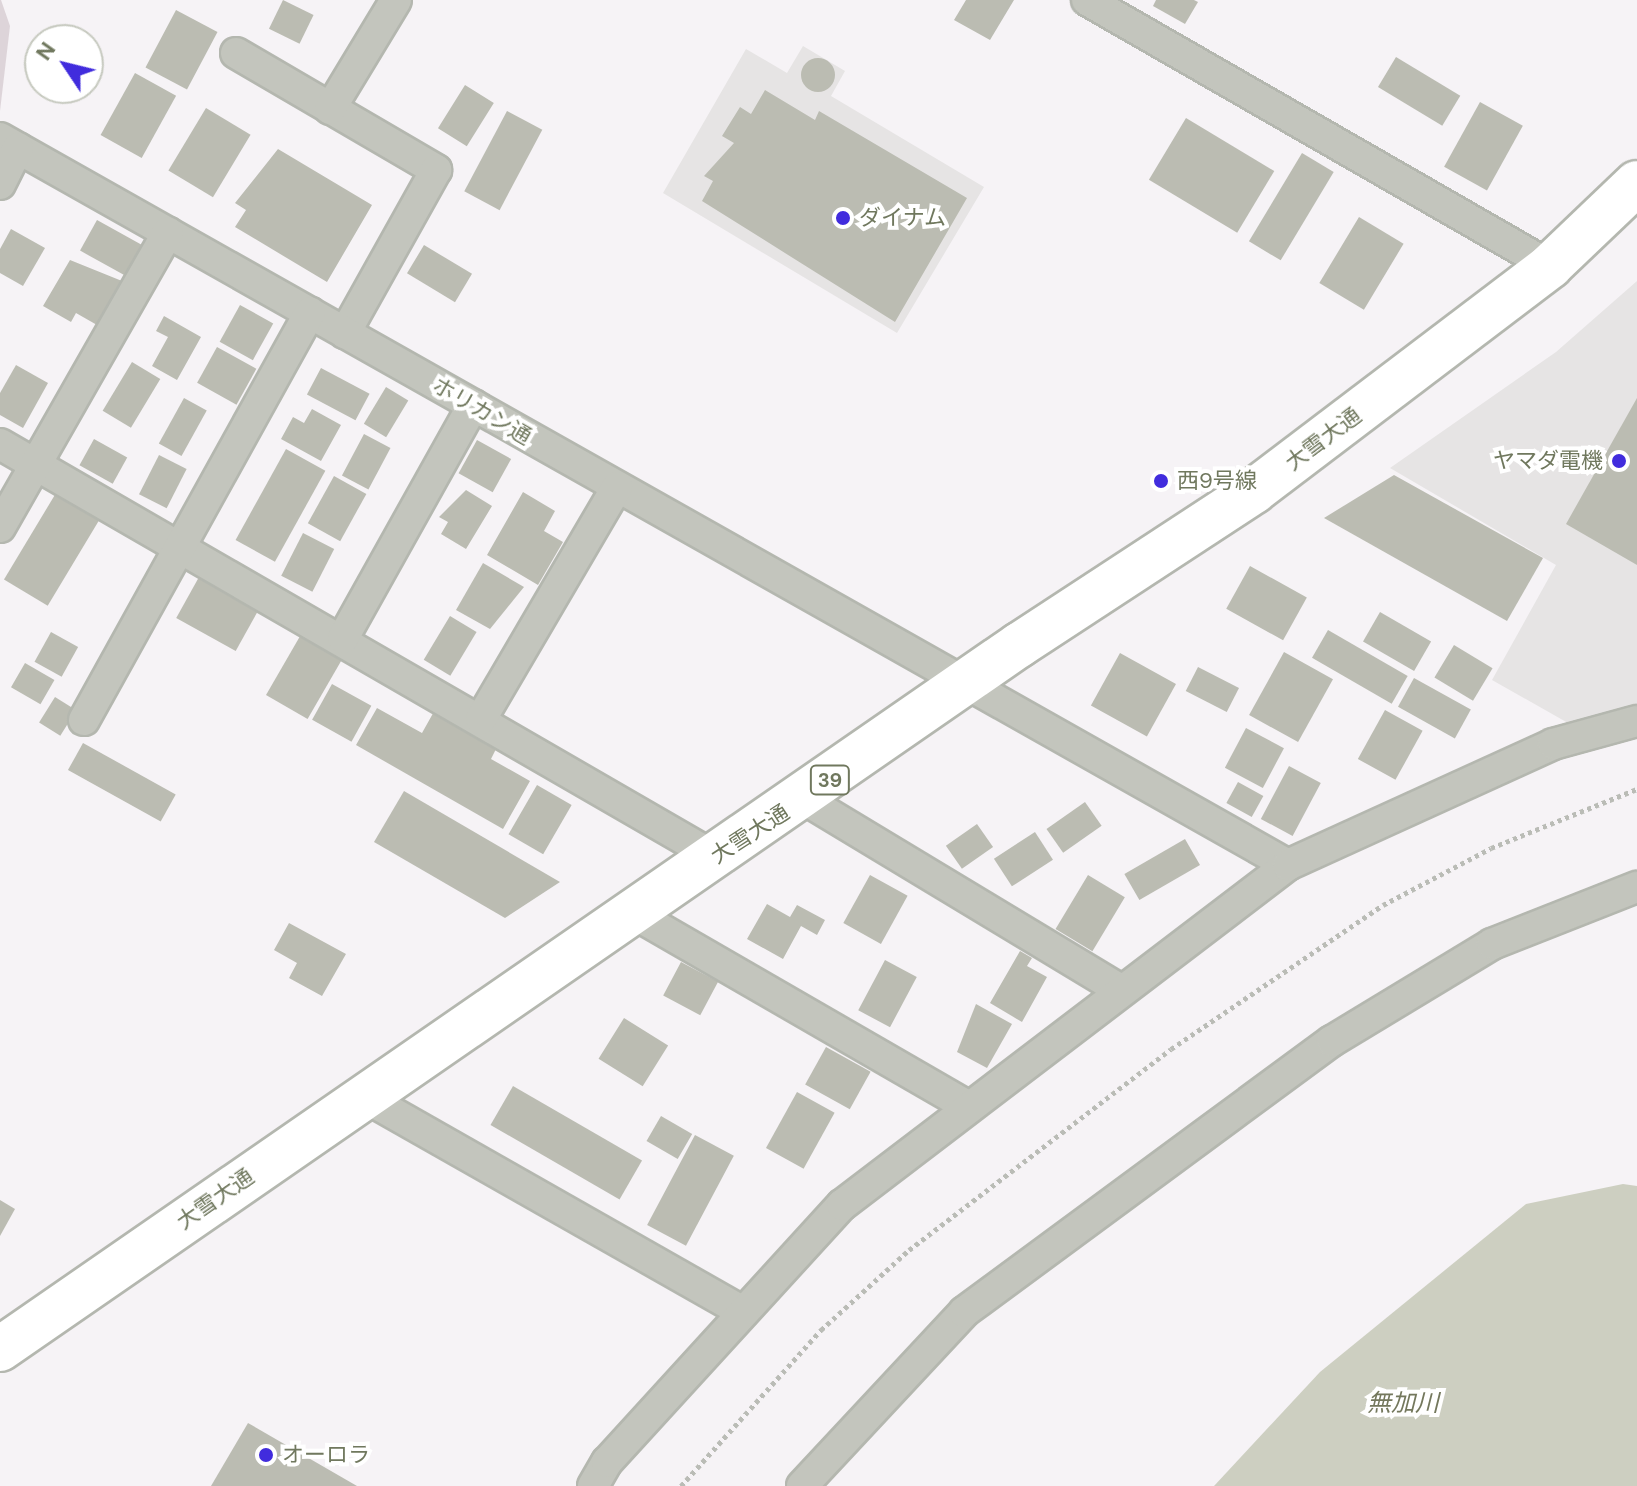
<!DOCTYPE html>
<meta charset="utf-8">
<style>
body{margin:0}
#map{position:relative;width:1637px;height:1486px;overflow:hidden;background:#f6f3f6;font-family:"DM Sans","Noto Sans JP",sans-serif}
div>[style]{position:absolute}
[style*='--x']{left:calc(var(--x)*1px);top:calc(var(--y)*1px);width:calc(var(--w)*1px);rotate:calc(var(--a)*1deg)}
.built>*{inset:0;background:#e6e4e4}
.green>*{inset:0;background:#ddd4d9}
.water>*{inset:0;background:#cdcfc1}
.building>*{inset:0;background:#bbbcb2;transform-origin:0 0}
.round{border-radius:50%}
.path>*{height:5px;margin-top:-2.5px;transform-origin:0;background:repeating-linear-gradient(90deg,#babcb6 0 4px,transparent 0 8px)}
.roads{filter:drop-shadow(2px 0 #b4b7af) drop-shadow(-2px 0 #b4b7af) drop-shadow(0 2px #b4b7af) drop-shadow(0 -2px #b4b7af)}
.minor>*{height:30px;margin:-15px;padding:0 15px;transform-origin:15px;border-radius:15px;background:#c3c5bd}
.highway>*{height:44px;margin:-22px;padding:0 22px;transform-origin:22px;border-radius:22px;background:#fff}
.dots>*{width:22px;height:22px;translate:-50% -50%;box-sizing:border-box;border:4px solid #fff;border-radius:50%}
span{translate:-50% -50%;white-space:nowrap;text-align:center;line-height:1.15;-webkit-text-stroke:8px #fff;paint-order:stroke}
.shield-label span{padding:2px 6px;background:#fff;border:2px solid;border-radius:6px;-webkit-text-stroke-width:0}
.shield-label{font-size:20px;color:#70785e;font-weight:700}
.poi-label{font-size:22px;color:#70785e}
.left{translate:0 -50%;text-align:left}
.right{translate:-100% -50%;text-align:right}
.street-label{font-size:22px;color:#70785e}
.water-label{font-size:24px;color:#74785d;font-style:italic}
.north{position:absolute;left:24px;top:24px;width:80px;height:80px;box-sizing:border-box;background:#fff;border:2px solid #c6c9bf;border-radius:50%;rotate:305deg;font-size:22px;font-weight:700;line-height:32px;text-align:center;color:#70785e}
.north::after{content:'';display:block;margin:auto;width:28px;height:36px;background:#412cdd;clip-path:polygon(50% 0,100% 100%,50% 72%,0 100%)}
</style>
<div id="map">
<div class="built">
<i style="clip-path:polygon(803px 46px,845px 71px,831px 96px,984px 187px,897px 333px,663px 193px,746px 49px,787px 73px)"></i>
<i style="clip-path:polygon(1637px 281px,1637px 703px,1568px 723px,1492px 680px,1556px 565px,1390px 468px,1556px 352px)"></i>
</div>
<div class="green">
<i style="clip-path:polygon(1px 0,10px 26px,0 111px,0 0)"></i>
</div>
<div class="water">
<i style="clip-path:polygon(1623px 1184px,1637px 1186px,1637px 1486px,1214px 1486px,1320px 1372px,1526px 1204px)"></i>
</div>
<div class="building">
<i style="left:283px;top:0;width:34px;height:32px;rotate:26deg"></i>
<i style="clip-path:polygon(966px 0,1014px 0,990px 40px,954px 20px)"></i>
<i style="clip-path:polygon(1156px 0,1194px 0,1198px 2px,1185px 24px,1153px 6px)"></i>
<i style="left:176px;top:10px;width:47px;height:65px;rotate:28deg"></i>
<i style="left:1396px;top:57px;width:75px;height:35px;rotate:31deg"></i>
<i class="round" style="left:801px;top:58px;width:34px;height:34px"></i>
<i style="left:135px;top:73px;width:47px;height:71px;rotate:29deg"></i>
<i style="left:465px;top:85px;width:34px;height:51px;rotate:32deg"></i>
<i style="clip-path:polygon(765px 90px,815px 120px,819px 111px,967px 198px,895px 322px,702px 201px,713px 181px,704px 176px,734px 143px,722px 136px,740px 107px,751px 114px)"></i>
<i style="left:1480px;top:102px;width:49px;height:74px;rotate:29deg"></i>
<i style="left:206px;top:108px;width:52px;height:73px;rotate:31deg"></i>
<i style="left:507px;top:111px;width:40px;height:91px;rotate:28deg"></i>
<i style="left:1186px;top:118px;width:103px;height:72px;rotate:31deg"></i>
<i style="clip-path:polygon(278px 149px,372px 205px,327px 282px,235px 227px,246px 210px,235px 203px)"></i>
<i style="left:1302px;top:153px;width:37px;height:103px;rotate:31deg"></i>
<i style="left:1359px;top:217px;width:52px;height:77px;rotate:31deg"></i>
<i style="left:97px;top:220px;width:52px;height:35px;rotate:29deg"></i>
<i style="clip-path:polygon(11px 229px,45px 248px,23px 286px,0 273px,0 249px)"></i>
<i style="left:424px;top:245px;width:56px;height:33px;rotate:31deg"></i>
<i style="clip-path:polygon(70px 260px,122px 281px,97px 325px,76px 313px,71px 322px,43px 306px)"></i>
<i style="left:240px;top:305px;width:38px;height:42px;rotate:29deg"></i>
<i style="clip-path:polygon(164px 316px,201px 337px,177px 380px,152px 366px,168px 337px,156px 331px)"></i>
<i style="left:217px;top:347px;width:45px;height:41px;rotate:29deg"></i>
<i style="left:132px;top:362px;width:33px;height:57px;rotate:31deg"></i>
<i style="clip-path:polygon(16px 365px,48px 383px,23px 428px,0 415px,0 393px)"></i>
<i style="left:321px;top:368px;width:55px;height:30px;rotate:28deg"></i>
<i style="left:386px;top:387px;width:26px;height:43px;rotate:31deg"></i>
<i style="left:184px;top:398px;width:26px;height:52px;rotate:29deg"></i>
<i style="clip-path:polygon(1637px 398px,1637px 565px,1566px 524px)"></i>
<i style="clip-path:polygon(312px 409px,341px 425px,321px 461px,281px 439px,293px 417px,304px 423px)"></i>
<i style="left:364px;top:434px;width:30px;height:47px;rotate:28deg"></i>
<i style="left:94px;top:439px;width:38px;height:30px;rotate:29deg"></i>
<i style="left:477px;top:440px;width:39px;height:38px;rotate:29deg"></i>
<i style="left:286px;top:449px;width:45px;height:104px;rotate:29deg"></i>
<i style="left:159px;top:455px;width:31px;height:44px;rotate:27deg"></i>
<i style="clip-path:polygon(1394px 475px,1543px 558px,1507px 621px,1324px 518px)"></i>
<i style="left:334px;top:476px;width:37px;height:54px;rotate:29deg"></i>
<i style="clip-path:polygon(466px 490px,492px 506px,466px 549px,441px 534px,448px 522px,439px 517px)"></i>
<i style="clip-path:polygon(523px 492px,555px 511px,544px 531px,563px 542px,538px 585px,487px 555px)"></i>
<i style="left:56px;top:493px;width:51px;height:101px;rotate:31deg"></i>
<i style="left:303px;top:533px;width:35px;height:48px;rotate:27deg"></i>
<i style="clip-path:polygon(483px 563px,524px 587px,490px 629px,456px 610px)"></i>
<i style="left:1250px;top:566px;width:65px;height:49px;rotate:29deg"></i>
<i style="left:199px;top:577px;width:68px;height:47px;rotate:29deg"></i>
<i style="left:1380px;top:612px;width:59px;height:34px;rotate:30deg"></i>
<i style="left:450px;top:616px;width:31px;height:51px;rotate:31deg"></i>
<i style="left:1328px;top:630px;width:92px;height:32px;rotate:30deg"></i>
<i style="left:303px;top:631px;width:48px;height:74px;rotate:30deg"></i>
<i style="left:51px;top:632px;width:31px;height:34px;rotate:29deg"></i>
<i style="left:1454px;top:645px;width:45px;height:38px;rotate:31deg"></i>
<i style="left:1284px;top:652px;width:56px;height:72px;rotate:29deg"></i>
<i style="left:1120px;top:653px;width:64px;height:60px;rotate:29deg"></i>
<i style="left:25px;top:663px;width:34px;height:28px;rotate:30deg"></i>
<i style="left:1198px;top:667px;width:46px;height:27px;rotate:27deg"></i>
<i style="left:1414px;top:678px;width:65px;height:33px;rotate:29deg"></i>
<i style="left:332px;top:684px;width:45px;height:41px;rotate:29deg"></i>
<i style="left:55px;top:697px;width:25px;height:30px;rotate:32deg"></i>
<i style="clip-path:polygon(377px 708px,422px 733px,436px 708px,499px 743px,491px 759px,530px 781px,503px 829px,356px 745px)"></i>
<i style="left:1385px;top:710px;width:43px;height:56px;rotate:29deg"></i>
<i style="left:1246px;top:728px;width:43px;height:45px;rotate:28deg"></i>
<i style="left:83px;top:743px;width:106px;height:31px;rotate:29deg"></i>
<i style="left:1289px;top:766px;width:36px;height:60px;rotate:28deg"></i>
<i style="left:1238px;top:782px;width:29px;height:24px;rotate:29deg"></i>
<i style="left:537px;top:785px;width:40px;height:57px;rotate:30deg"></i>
<i style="clip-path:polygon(404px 791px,560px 882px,505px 918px,374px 842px)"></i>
<i style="left:1085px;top:802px;width:29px;height:47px;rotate:55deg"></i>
<i style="left:977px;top:824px;width:28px;height:38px;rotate:55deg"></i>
<i style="left:1035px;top:832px;width:33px;height:49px;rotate:57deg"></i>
<i style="left:1185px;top:839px;width:30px;height:70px;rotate:60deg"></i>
<i style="left:870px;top:875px;width:43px;height:55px;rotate:29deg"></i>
<i style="left:1088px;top:875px;width:43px;height:63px;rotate:31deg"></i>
<i style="clip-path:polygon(767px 904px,790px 917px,797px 905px,825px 920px,817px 935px,801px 926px,783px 959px,747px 939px)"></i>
<i style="clip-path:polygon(289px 923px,346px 954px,322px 996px,289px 978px,297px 963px,274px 950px)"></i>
<i style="clip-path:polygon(1020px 951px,1032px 958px,1027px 966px,1047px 977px,1022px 1022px,990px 1003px)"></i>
<i style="left:885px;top:960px;width:36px;height:57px;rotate:28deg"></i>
<i style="left:681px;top:962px;width:42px;height:38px;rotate:28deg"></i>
<i style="clip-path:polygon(976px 1004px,1012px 1024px,987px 1068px,957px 1052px)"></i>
<i style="left:624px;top:1018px;width:52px;height:48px;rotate:32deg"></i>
<i style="left:826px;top:1047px;width:51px;height:43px;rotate:29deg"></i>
<i style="left:513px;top:1086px;width:149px;height:45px;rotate:30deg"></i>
<i style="left:797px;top:1092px;width:43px;height:64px;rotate:29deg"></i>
<i style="left:661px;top:1116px;width:36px;height:29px;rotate:30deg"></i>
<i style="left:695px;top:1135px;width:44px;height:102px;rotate:28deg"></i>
<i style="clip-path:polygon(0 1200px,15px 1209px,0 1236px)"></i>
<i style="clip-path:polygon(248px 1423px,357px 1486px,211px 1486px)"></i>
</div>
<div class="path">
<i style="--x:681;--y:1486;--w:210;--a:-48.1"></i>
<i style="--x:821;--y:1330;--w:119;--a:-42.3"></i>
<i style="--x:909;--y:1250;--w:330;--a:-37.5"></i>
<i style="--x:1171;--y:1049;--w:256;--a:-34.2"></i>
<i style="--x:1383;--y:905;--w:122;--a:-27.8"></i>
<i style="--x:1491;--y:848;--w:157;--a:-22"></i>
</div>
<div class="roads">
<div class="minor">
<i style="--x:1087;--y:0;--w:534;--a:29.88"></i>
<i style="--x:236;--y:53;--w:232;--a:30.3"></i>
<i style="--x:436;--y:170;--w:187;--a:119.2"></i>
<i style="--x:330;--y:109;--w:127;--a:-58.8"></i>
<i style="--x:0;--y:138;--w:1479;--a:29.44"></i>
<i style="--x:0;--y:184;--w:40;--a:-63.4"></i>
<i style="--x:0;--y:444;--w:826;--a:30.01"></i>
<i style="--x:0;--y:527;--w:339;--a:-60.3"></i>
<i style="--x:343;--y:638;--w:267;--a:-60.8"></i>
<i style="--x:481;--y:719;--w:269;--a:-59.6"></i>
<i style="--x:84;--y:720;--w:466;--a:-61"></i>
<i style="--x:804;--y:799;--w:370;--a:31.1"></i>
<i style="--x:633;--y:913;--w:384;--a:30"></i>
<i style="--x:363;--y:1096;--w:437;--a:29.6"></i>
<i style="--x:593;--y:1486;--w:28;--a:-60"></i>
<i style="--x:607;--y:1462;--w:348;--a:-47.6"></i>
<i style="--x:842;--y:1205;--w:561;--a:-37.32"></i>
<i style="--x:1288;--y:865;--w:291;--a:-24.5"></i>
<i style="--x:1553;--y:744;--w:87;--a:-15.3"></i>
<i style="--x:802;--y:1486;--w:238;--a:-47"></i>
<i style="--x:964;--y:1312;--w:457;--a:-36.4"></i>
<i style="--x:1332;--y:1041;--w:187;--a:-31.2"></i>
<i style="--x:1492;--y:944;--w:156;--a:-21.5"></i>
</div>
<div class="highway">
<i style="--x:0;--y:1349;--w:1239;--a:-34.64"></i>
<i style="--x:1019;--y:645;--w:281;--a:-33.2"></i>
<i style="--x:1254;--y:491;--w:372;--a:-37.2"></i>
<i style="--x:1550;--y:266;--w:120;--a:-43.7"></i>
</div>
</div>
<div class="dots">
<i style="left:843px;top:218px;background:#412cdd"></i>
<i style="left:1619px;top:461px;background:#412cdd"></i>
<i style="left:1161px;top:481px;background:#412cdd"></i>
<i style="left:266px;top:1455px;background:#412cdd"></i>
</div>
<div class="shield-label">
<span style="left:830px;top:780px">39</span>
</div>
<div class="poi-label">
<span class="left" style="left:859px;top:218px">ダイナム</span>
<span class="right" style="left:1603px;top:461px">ヤマダ電機</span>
<span class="left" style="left:1177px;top:481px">西9号線</span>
<span class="left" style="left:282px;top:1455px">オーロラ</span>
</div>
<div class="street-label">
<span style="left:482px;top:411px;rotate:30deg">ホリカン通</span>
<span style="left:1323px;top:439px;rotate:-37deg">大雪大通</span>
<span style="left:750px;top:834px;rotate:-33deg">大雪大通</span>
<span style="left:215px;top:1199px;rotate:-35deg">大雪大通</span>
</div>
<div class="water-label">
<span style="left:1403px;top:1403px">無加川</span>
</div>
<div class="north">N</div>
</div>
